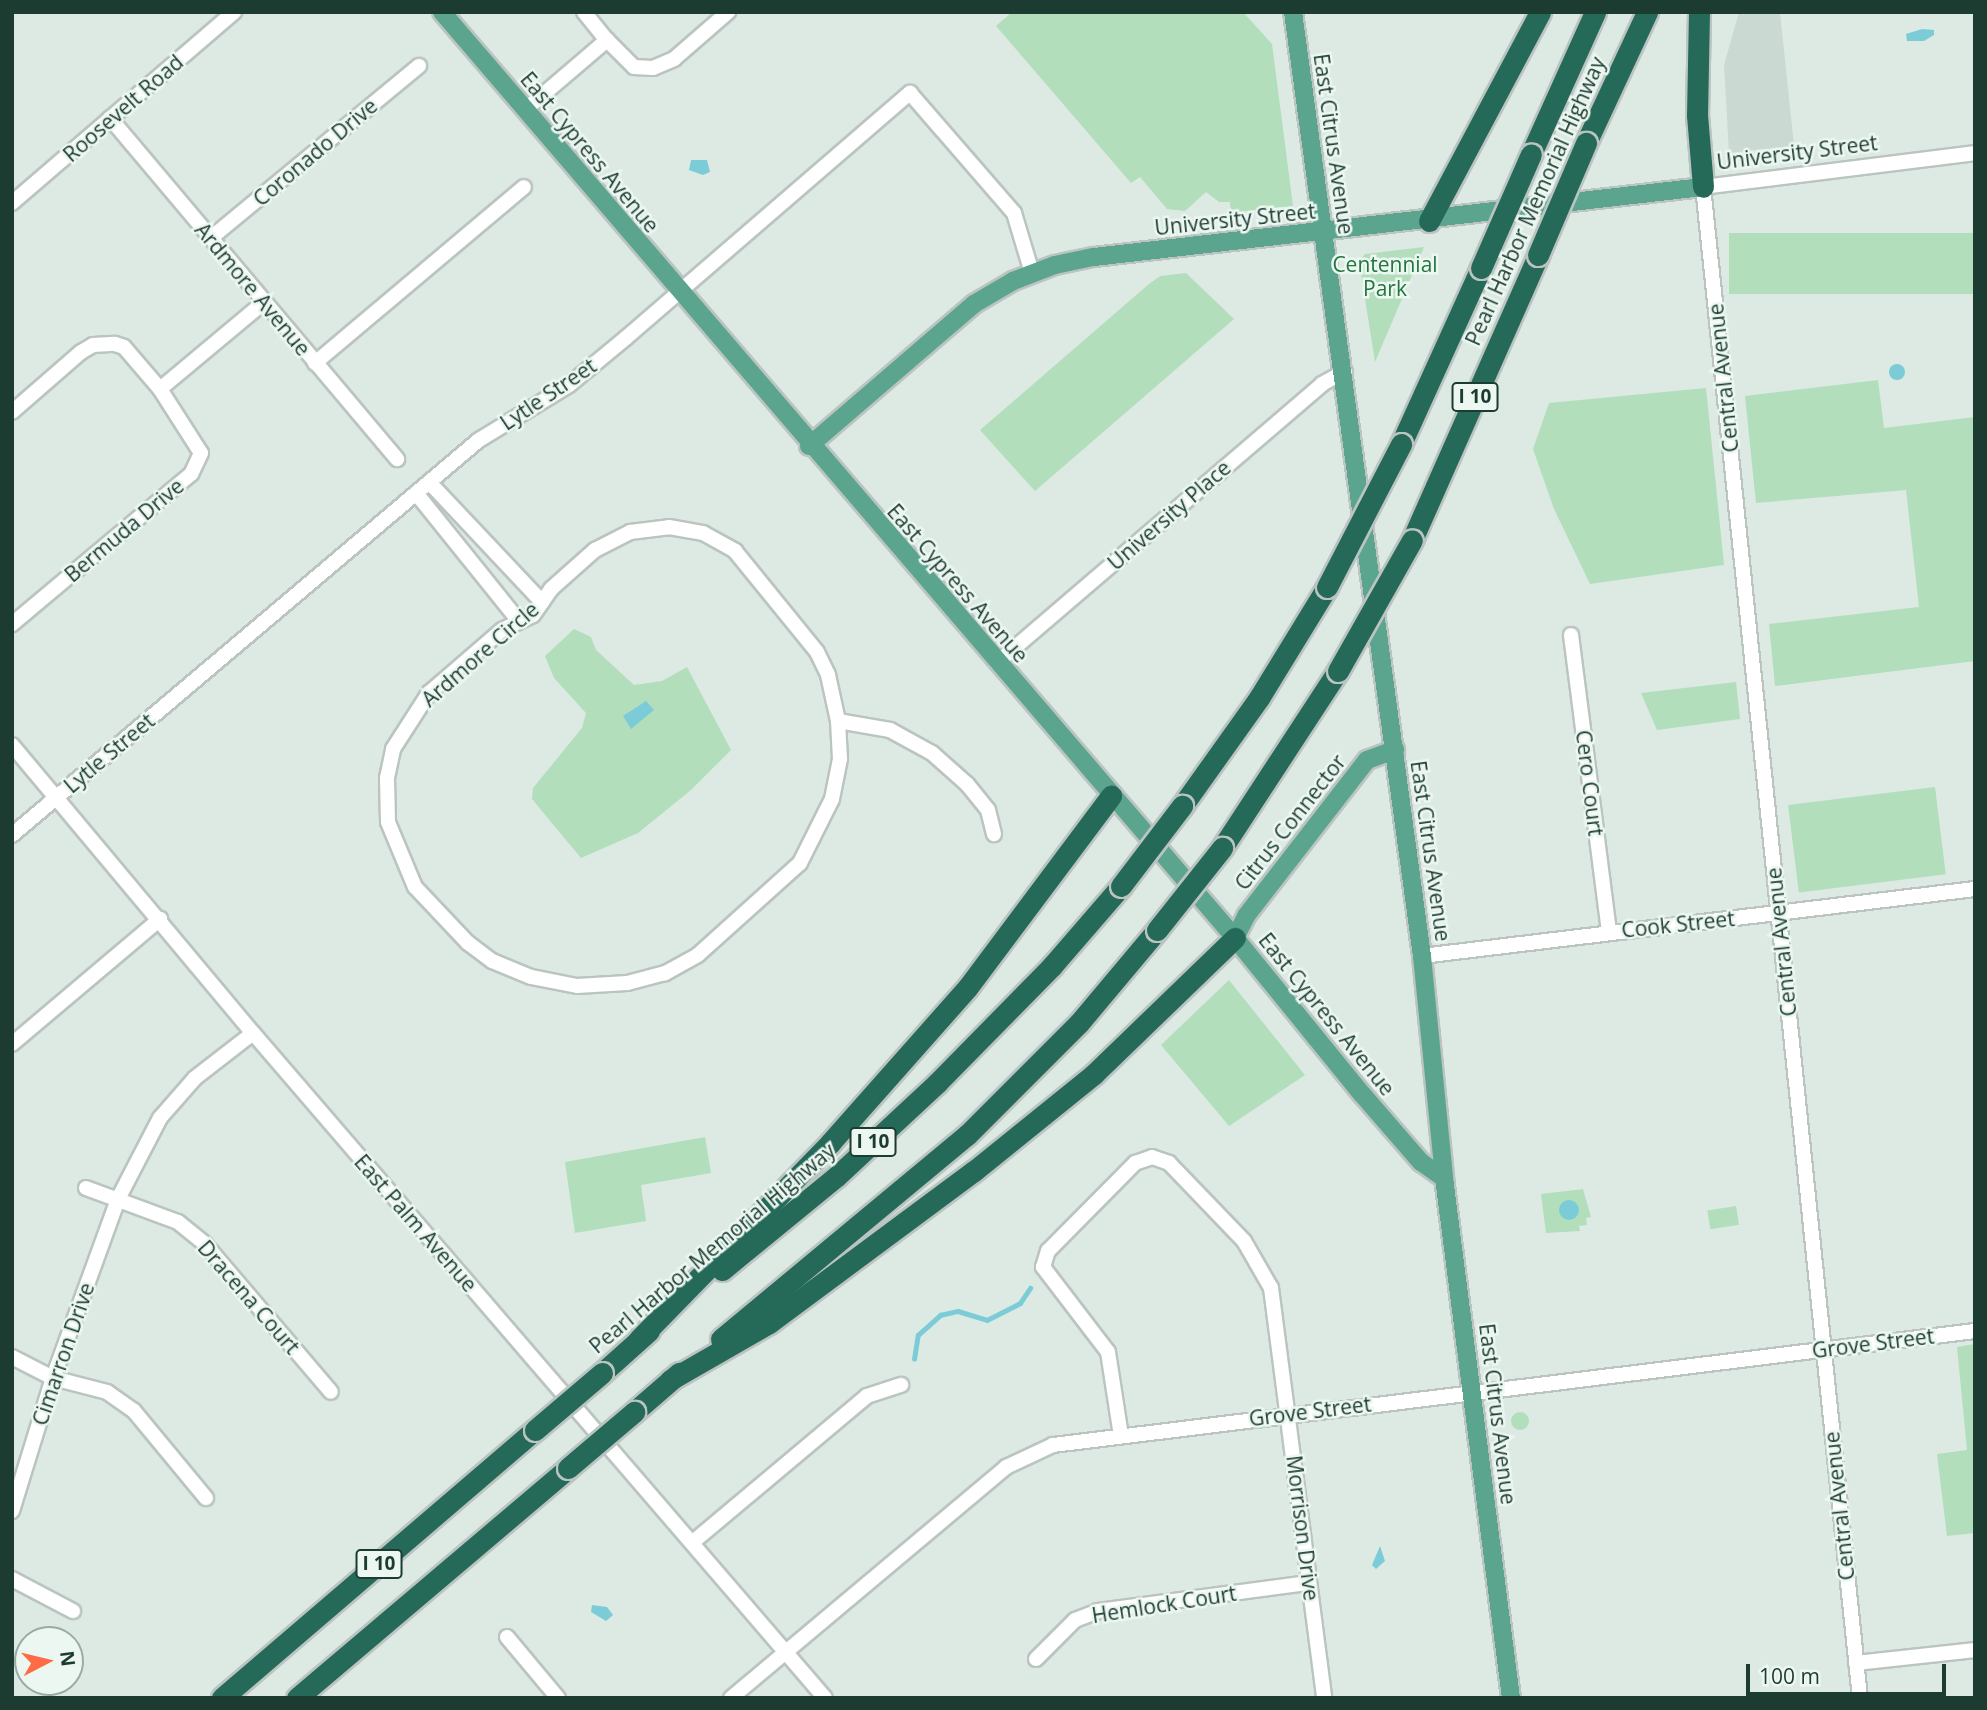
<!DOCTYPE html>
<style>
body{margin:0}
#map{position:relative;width:1987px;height:1710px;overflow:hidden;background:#dceae3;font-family:"Open Sans",sans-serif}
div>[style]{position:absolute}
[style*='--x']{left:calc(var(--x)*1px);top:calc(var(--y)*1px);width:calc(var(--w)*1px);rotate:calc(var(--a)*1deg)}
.built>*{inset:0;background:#cadad2}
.green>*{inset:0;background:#b2debc;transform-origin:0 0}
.round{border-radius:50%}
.water>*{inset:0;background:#7cccd7}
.stream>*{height:4.5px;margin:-2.25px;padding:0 2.25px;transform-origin:2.25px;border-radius:2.25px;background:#7cccd7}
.roads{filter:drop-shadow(2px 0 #bbc4c1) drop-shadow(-2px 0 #bbc4c1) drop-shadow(0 2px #bbc4c1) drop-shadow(0 -2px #bbc4c1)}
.minor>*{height:14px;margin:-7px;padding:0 7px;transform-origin:7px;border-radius:7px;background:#fff}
.major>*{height:18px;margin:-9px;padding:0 9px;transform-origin:9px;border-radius:9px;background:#5ba58f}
.highway>*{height:21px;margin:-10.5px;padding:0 10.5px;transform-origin:10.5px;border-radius:10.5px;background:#256a59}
.bridges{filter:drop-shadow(2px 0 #bbc4c1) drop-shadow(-2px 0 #bbc4c1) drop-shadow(0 2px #bbc4c1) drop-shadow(0 -2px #bbc4c1)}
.highway-bridge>*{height:21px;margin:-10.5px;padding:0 10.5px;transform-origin:10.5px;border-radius:10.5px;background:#256a59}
span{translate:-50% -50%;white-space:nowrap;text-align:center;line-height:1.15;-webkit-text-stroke:5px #ecf7f1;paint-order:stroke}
.shield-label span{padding:2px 5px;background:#ecf7f1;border:2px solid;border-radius:5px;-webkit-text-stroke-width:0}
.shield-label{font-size:19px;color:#1c3b31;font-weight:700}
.street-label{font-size:21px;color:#1c3b31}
.park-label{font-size:21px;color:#23753f}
.frame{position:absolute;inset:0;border:14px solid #1c3b31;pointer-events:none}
.north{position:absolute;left:14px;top:1626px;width:70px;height:70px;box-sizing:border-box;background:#ecf7f1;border:2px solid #99aca4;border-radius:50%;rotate:83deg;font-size:19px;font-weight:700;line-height:28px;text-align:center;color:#1c3b31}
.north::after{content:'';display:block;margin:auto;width:24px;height:32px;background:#ff6b45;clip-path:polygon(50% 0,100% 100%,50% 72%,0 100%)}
.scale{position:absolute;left:1746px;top:1664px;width:200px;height:32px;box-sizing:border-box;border:4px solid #1c3b31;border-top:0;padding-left:9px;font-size:21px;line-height:24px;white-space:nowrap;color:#1c3b31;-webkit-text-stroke:5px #ecf7f1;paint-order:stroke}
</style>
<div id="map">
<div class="built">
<i style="clip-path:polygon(1739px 12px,1780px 12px,1794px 146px,1729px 153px,1724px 65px)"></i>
</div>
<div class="green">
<i style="clip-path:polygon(1012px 12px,1243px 12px,1272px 44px,1293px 206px,1231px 213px,1230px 202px,1219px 202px,1206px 192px,1185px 211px,1167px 209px,1140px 177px,1131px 183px,996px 26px)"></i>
<i style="left:1975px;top:233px;width:61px;height:246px;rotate:90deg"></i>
<i style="clip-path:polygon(1424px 247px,1375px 362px,1359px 261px,1365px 254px)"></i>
<i style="clip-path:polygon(1186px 273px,1234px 319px,1035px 491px,980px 430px,1149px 284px,1160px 276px)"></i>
<i style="clip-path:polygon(1878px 380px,1884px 428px,1975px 417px,1975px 661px,1775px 686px,1769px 624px,1919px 607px,1906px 490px,1756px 503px,1745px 396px)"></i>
<i style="clip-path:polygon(1706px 388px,1724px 565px,1590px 584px,1554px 509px,1533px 449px,1549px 403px)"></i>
<i style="clip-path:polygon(574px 629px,591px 637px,596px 650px,634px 685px,662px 681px,687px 667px,731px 750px,691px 790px,638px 833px,581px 858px,532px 799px,533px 788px,582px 728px,586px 713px,554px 678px,545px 656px)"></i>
<i style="clip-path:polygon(1736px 682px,1740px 719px,1657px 730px,1641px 693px)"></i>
<i style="left:1935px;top:787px;width:88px;height:148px;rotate:83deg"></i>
<i style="clip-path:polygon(1229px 980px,1305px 1075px,1229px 1126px,1161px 1045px)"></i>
<i style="clip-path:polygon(705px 1137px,711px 1173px,641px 1185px,646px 1221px,575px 1233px,565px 1162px)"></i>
<i style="clip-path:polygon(1583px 1189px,1591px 1217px,1586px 1218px,1587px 1225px,1579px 1226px,1580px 1231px,1546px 1233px,1541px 1194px)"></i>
<i style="left:1736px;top:1206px;width:19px;height:29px;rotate:81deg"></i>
<i style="clip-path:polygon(1975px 1344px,1975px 1533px,1947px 1536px,1937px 1454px,1967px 1450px,1957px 1347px)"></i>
<i class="round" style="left:1511px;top:1412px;width:18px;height:18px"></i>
</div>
<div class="water">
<i style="clip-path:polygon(1922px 29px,1934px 30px,1934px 35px,1924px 41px,1907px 41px,1906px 34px)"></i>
<i style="clip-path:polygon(691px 160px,707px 160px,710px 172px,703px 175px,689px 170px)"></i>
<i class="round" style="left:1889px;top:364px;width:16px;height:16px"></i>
<i style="clip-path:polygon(646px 701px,654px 710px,631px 729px,623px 716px)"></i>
<i class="round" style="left:1559px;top:1200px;width:20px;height:20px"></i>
<i style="clip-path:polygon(1380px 1546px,1385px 1561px,1376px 1569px,1372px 1565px)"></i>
<i style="clip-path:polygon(592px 1605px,607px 1607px,613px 1615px,606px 1621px,591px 1612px)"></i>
</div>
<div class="stream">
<i style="--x:914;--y:1359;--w:24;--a:-81"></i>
<i style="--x:918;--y:1335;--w:30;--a:-42"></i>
<i style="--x:940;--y:1315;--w:18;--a:-13"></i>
<i style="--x:958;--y:1311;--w:30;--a:17"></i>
<i style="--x:987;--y:1320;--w:37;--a:-27"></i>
<i style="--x:1020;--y:1303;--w:18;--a:-56"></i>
</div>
<div class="roads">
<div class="minor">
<i style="--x:584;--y:12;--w:36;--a:51"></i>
<i style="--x:525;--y:110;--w:108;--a:-40.5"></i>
<i style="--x:607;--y:40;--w:38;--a:45"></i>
<i style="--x:634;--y:67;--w:19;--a:3"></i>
<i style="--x:653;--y:68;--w:23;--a:-23"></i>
<i style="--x:674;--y:59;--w:72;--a:-41"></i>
<i style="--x:110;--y:118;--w:446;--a:49.9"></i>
<i style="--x:12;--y:203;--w:293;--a:-40.7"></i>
<i style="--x:211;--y:238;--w:270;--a:-39.6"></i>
<i style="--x:315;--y:363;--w:273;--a:-40.1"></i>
<i style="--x:160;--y:389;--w:136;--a:-39.9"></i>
<i style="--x:12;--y:412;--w:91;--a:-41"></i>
<i style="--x:81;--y:352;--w:14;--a:-30"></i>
<i style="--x:93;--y:345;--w:22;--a:-3"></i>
<i style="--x:115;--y:344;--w:9;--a:18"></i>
<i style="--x:124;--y:347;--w:55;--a:49.4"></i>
<i style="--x:160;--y:389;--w:76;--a:57.4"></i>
<i style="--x:201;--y:453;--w:23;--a:115"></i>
<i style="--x:191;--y:474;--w:234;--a:140"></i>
<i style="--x:429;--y:482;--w:165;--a:46.7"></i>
<i style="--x:416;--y:493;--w:164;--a:51.2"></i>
<i style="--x:669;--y:527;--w:35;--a:10"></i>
<i style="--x:703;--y:533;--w:37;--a:29"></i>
<i style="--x:735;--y:551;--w:130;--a:50.9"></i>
<i style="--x:817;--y:652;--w:25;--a:64"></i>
<i style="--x:828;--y:675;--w:47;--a:77.7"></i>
<i style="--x:838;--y:721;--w:38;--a:87"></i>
<i style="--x:840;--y:759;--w:41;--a:101.3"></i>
<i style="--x:832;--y:799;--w:72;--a:116.6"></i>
<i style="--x:800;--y:863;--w:137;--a:138"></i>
<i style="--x:698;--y:955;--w:38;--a:151"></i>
<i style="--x:665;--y:973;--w:39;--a:165"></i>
<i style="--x:627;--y:983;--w:50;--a:176.6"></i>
<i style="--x:577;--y:986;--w:47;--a:-168.9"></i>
<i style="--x:531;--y:977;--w:42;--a:-157.7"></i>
<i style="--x:492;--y:961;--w:30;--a:-143"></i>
<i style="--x:468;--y:943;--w:77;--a:-133.4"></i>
<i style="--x:415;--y:887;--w:70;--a:-112.6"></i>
<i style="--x:388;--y:822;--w:44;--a:-91.3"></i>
<i style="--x:387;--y:778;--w:30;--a:-78"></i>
<i style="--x:393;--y:749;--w:67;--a:-57.3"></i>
<i style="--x:429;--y:693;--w:96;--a:-40.8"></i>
<i style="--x:502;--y:630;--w:34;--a:-26"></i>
<i style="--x:533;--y:615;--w:32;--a:-55"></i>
<i style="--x:551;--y:589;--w:59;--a:-41.6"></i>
<i style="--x:595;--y:550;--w:39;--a:-27"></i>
<i style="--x:630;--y:532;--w:39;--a:-7"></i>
<i style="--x:1571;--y:635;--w:298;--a:82.7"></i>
<i style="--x:997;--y:663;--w:428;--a:-40.6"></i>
<i style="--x:1322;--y:384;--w:26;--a:-29"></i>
<i style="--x:838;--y:721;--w:53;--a:9.8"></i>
<i style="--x:890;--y:730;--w:48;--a:28.7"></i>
<i style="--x:932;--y:753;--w:47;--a:41.5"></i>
<i style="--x:967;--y:784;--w:33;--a:51"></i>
<i style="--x:988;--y:810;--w:25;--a:76"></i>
<i style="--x:12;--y:745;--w:376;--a:50.1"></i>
<i style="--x:253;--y:1033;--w:877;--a:49.3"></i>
<i style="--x:12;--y:835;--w:612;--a:-40.23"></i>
<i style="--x:479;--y:440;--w:105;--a:-31.4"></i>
<i style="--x:569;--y:385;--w:75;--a:-39.6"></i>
<i style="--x:627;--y:337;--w:374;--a:-40.8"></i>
<i style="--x:910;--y:93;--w:159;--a:49.1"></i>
<i style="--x:1014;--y:213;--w:63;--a:73.3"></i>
<i style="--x:1422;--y:956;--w:557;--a:-6.91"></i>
<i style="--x:12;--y:1044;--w:194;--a:-40.2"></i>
<i style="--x:86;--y:1188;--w:98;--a:20.3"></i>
<i style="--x:178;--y:1222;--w:35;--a:39"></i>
<i style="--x:205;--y:1244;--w:194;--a:49.6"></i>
<i style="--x:12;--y:1357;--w:46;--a:27.1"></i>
<i style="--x:53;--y:1378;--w:56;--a:14.5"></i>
<i style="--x:107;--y:1392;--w:33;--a:35"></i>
<i style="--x:134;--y:1411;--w:113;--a:50.4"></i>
<i style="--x:1121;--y:1436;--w:85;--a:-98.8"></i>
<i style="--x:1108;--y:1352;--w:107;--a:-127.4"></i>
<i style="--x:1043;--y:1267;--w:17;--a:-73"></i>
<i style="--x:1048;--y:1251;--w:124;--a:-45.3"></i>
<i style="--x:1135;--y:1163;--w:18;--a:-19"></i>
<i style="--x:1152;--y:1157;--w:18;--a:19"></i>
<i style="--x:1169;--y:1163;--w:108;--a:46.1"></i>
<i style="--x:1244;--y:1241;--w:54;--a:60.1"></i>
<i style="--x:1271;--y:1288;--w:413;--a:82.6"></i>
<i style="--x:12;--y:1511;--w:139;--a:-72.9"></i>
<i style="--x:53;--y:1378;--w:190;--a:-70"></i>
<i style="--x:118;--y:1199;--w:91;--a:-62.6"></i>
<i style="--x:160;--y:1118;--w:53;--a:-48.8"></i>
<i style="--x:195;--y:1078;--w:73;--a:-37.8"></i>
<i style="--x:693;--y:1542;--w:227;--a:-40"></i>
<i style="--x:867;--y:1396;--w:36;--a:-18"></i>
<i style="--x:12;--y:1579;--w:69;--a:27.7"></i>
<i style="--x:507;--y:1637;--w:80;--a:50.1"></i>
<i style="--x:1036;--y:1659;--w:55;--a:-45"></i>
<i style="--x:1075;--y:1620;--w:25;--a:-21"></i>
<i style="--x:1098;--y:1611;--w:213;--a:-7.6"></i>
<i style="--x:1856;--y:1663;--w:120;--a:-6.2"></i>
<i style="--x:731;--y:1698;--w:359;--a:-40"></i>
<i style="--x:1006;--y:1467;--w:52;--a:-25.1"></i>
<i style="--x:1053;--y:1445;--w:929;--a:-7.05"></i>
<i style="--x:1860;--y:1698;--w:1519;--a:-95.93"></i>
<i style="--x:1703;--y:187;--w:274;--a:-7.1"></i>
</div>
<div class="major">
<i style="--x:442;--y:12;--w:1219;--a:49.42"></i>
<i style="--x:1235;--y:938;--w:201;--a:50.9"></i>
<i style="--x:1362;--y:1094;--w:90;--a:49.1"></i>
<i style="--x:1421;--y:1162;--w:28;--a:35"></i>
<i style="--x:1293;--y:12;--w:953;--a:82.22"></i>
<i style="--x:1422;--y:956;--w:223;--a:84.3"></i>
<i style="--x:1444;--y:1178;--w:524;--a:82.66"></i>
<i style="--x:809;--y:446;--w:218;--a:-40.7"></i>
<i style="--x:974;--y:304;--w:45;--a:-30.5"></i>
<i style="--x:1013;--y:281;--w:45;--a:-20.9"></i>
<i style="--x:1055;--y:265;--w:40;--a:-12"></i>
<i style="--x:1094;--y:257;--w:613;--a:-6.56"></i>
<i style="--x:1235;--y:938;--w:25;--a:-63"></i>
<i style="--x:1246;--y:916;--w:197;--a:-52.2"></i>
<i style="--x:1367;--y:760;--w:30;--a:-20"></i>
</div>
<div class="highway">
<i style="--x:1699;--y:12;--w:103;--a:91.1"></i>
<i style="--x:1697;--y:115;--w:72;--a:85.2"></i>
<i style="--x:1586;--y:143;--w:145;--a:-65"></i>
<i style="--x:1531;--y:154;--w:156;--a:-65.7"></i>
<i style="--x:1429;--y:221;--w:237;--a:-62"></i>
<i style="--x:1401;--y:444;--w:193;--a:-65.6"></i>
<i style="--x:1412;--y:540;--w:312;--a:-66.1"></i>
<i style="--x:1182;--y:806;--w:133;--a:-54.5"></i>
<i style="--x:1259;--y:698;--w:130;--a:-58.5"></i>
<i style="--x:1222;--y:848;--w:212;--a:-56.8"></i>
<i style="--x:722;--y:1270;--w:149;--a:-39.3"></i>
<i style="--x:837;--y:1176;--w:137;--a:-42.9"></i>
<i style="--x:937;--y:1083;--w:164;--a:-45.5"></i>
<i style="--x:1052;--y:966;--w:106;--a:-49.2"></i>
<i style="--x:639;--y:1339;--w:274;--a:-45.7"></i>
<i style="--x:830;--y:1143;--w:208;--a:-48.5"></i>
<i style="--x:968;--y:987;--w:239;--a:-53.2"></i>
<i style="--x:721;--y:1339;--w:320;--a:-39.7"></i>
<i style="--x:967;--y:1135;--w:158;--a:-45"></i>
<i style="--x:1079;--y:1023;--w:121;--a:-50"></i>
<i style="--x:602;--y:1373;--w:63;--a:-41.8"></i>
<i style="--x:670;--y:1380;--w:114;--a:-29.9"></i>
<i style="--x:769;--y:1323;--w:255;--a:-36.6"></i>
<i style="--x:974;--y:1171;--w:154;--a:-38.9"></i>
<i style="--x:1094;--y:1074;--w:196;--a:-44"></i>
<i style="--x:634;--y:1412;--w:60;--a:-40.9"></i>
<i style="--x:222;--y:1698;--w:412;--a:-40.6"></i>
<i style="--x:297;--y:1698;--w:355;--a:-40.3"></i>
</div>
</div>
<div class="bridges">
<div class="highway-bridge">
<i style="--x:1538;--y:255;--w:122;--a:-66.8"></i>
<i style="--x:1481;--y:268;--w:124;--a:-66.3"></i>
<i style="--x:1327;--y:587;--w:161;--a:-62.6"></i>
<i style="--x:1338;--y:671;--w:150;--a:-60.5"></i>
<i style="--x:1121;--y:886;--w:101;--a:-52.7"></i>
<i style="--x:1157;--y:930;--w:105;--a:-51.6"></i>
<i style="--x:535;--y:1430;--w:88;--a:-40.4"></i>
<i style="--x:568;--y:1468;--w:87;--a:-40.3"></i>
</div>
</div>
<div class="shield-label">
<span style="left:1475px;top:397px">I 10</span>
<span style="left:873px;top:1142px">I 10</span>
<span style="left:379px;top:1564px">I 10</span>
</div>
<div class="street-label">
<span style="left:123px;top:108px;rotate:-41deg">Roosevelt Road</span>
<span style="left:1334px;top:144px;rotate:82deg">East Citrus Avenue</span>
<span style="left:315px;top:152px;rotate:-40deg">Coronado Drive</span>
<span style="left:590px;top:152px;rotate:50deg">East Cypress Avenue</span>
<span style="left:1797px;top:152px;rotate:-7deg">University Street</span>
<span style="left:1535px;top:201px;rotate:-66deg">Pearl Harbor Memorial Highway</span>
<span style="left:1235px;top:219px;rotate:-6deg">University Street</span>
<span style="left:253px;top:289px;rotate:50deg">Ardmore Avenue</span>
<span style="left:1723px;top:378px;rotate:-96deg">Central Avenue</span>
<span style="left:548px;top:394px;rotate:-34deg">Lytle Street</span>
<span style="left:1169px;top:515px;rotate:-41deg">University Place</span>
<span style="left:124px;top:530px;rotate:-40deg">Bermuda Drive</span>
<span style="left:958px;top:583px;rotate:49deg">East Cypress Avenue</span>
<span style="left:480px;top:654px;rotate:-41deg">Ardmore Circle</span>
<span style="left:109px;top:753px;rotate:-40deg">Lytle Street</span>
<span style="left:1590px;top:783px;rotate:83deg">Cero Court</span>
<span style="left:1290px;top:822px;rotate:-52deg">Citrus Connector</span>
<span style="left:1431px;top:851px;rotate:82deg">East Citrus Avenue</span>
<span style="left:1678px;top:924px;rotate:-6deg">Cook Street</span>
<span style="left:1781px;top:942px;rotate:-96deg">Central Avenue</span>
<span style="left:1327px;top:1014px;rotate:51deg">East Cypress Avenue</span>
<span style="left:416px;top:1223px;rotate:49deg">East Palm Avenue</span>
<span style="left:712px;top:1248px;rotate:-40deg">Pearl Harbor Memorial Highway</span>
<span style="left:249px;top:1297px;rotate:49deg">Dracena Court</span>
<span style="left:1873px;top:1343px;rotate:-7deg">Grove Street</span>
<span style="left:63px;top:1354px;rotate:-71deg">Cimarron Drive</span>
<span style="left:1310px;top:1411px;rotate:-7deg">Grove Street</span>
<span style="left:1498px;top:1414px;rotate:83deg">East Citrus Avenue</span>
<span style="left:1839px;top:1506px;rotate:-96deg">Central Avenue</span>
<span style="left:1303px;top:1528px;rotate:83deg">Morrison Drive</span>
<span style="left:1164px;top:1604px;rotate:-9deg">Hemlock Court</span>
</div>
<div class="park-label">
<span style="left:1385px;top:276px">Centennial<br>Park</span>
</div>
<div class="frame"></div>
<div class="north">N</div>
<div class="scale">100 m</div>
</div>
